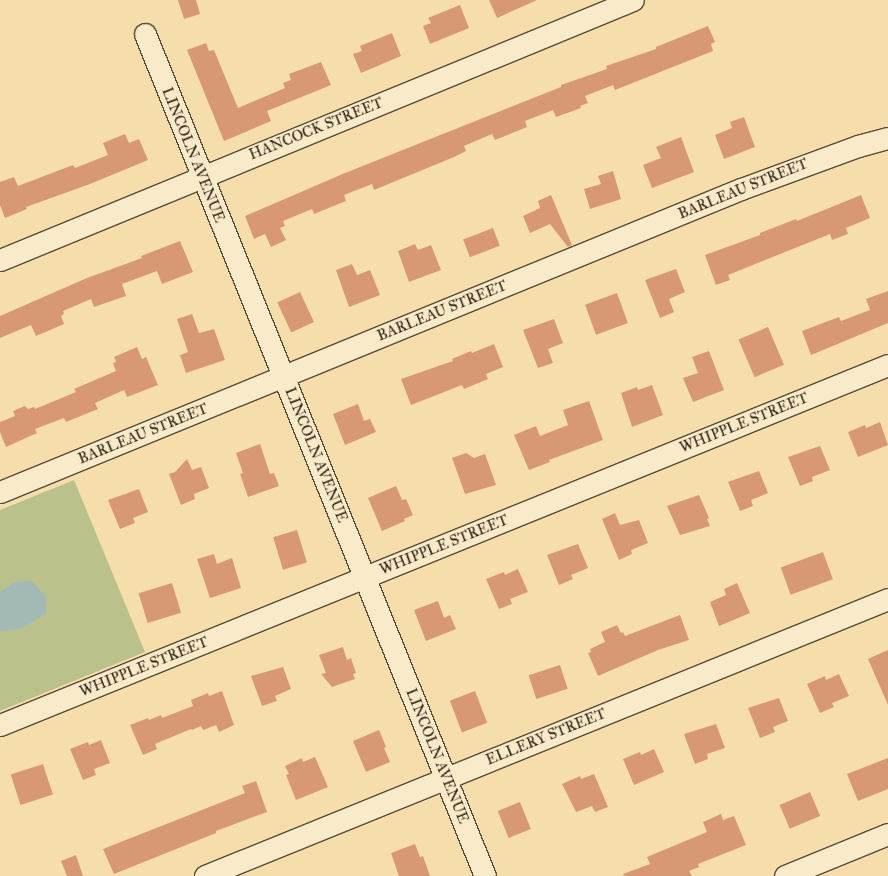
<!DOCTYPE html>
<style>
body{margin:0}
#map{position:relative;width:888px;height:876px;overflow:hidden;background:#f6deac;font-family:"IM FELL Great Primer",serif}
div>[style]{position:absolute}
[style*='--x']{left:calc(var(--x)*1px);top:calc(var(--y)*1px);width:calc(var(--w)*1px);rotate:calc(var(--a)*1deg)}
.green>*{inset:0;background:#bbc18a}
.water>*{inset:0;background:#a3b9b6}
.building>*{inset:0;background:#d89874;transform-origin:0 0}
.roads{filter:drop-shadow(1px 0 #584b35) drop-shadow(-1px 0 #584b35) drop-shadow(0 1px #584b35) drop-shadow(0 -1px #584b35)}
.minor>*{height:21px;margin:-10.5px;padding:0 10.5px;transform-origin:10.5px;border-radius:10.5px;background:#f9eac9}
span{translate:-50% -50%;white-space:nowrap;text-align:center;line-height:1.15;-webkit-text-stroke:3px #f9eac9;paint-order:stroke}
.street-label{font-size:15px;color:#241a0d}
</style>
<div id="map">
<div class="green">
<i style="clip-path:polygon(74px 480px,145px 652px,0 711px,0 510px)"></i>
</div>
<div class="water">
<i style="clip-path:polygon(32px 581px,46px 597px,46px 614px,20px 629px,0 631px,0 592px,15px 582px)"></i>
</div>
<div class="building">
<i style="clip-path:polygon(178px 0,196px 0,200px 14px,184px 19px)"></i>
<i style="clip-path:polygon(489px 0,537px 0,497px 18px)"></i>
<i style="clip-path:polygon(460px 5px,469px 28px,430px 44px,423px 26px,431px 23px,428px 18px)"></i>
<i style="clip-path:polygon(708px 26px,715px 42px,711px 44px,713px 51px,615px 90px,613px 85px,585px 96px,588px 103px,580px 106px,581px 108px,556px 117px,553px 110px,525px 121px,527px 127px,495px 140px,492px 134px,464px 146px,466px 151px,454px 157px,374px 190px,372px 184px,344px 195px,346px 201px,314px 214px,312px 209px,283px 221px,285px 226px,280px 228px,286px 240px,271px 247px,265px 234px,254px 239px,245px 216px,345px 173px,561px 87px,561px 85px,607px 69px,606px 66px,656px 49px,656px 47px)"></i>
<i style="clip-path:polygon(392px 33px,401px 56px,361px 73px,353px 54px,362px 51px,360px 46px)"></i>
<i style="clip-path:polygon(206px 43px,209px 51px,214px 50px,238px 108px,285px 88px,283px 83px,291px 80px,289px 74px,321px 62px,331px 85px,267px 111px,271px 121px,224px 141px,187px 50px)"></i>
<i style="clip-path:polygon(744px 117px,755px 147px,724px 159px,715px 135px,732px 128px,730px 122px)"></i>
<i style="clip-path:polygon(125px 134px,129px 143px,139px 139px,148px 160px,90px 184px,26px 207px,27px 209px,5px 218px,0 205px,0 182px,14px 177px,18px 186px,73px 165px,75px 168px,108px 155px,103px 143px)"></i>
<i style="clip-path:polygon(681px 137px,694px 172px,652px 188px,643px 165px,661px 158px,656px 147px)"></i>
<i style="clip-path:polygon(613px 171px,621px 199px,590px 209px,584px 189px,601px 184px,598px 176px)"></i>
<i style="clip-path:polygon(551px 195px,572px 245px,568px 247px,550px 224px,530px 233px,523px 216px,540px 208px,538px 201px)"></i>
<i style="clip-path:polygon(861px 195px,870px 218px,846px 228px,848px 234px,832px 240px,830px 234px,728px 275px,730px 280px,716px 285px,705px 255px,760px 235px,760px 233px,796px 219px,797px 221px)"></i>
<i style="left:493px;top:228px;width:19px;height:32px;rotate:69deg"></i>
<i style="clip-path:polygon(180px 241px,193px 272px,162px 284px,157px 271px,122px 284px,126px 296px,94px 307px,91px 299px,63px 311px,64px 314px,61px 316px,64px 324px,36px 336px,31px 325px,0 338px,0 316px,87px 278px,142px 258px,141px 256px)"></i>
<i style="clip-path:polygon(415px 244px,418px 250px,431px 245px,441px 270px,409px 282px,398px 251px)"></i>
<i style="clip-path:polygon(352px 264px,357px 275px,370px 270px,380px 295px,349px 307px,336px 270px)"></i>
<i style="clip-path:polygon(676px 269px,685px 292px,669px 299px,674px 312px,660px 318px,645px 280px)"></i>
<i style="clip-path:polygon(888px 291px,888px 323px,811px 355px,802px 331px,839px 317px,841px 321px,870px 310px,866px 299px)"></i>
<i style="left:300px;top:292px;width:33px;height:25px;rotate:65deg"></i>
<i style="left:617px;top:293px;width:32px;height:34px;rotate:70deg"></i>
<i style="clip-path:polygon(192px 314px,199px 333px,214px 329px,225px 360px,186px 373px,180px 355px,188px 352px,177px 319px)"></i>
<i style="clip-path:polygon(554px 319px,563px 343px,548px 349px,553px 363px,538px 368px,523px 330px)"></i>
<i style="left:768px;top:327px;width:41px;height:32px;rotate:67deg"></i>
<i style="clip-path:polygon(494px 344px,503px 367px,486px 374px,488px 379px,464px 389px,462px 385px,411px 405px,401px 379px,453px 361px,452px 359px,471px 351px,472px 353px)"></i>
<i style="clip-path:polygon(137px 347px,142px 359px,146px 357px,158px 385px,127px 397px,124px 390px,95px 403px,98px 409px,66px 422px,64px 418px,35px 429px,37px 433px,6px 447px,0 432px,0 422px,15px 416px,13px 411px,25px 406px,28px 409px,34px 407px,35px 409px,76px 392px,74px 389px,116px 371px,113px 363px,116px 362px,114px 357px)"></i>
<i style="clip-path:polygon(709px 351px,724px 390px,693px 402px,683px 378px,698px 373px,692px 357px)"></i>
<i style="clip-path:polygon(652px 385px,663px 415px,632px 427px,621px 393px,637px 387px,638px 390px)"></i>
<i style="clip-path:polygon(589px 401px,603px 440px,549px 460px,550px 462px,529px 470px,514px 435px,536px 426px,540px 436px,568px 425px,563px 410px)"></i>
<i style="clip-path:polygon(358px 404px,364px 421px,370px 419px,376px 432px,345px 445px,333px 414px)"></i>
<i style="clip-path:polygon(880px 422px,888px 445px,858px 457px,848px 432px,865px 425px,866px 428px)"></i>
<i style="clip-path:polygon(260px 444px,270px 474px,274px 473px,279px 486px,248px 497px,240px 474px,243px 473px,236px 453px)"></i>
<i style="clip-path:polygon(820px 446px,830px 470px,812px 477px,813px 481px,800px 486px,788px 457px)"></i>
<i style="clip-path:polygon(466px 453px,474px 458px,485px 454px,496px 485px,465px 494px,452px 458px)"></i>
<i style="clip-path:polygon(187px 459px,192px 470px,201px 467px,209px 488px,194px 494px,195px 499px,181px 505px,169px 474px,175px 472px)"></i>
<i style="clip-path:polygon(759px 471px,768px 493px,751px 500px,753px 506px,740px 511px,728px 482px)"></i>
<i style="clip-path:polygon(396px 486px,402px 500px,406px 499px,413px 515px,404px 519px,405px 521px,382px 531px,368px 498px)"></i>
<i style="clip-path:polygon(139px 489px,148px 512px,133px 518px,135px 523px,120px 529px,108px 500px)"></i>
<i style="clip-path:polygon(699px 495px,709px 518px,707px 519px,710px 526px,680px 535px,667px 506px)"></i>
<i style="clip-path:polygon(615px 513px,620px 525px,639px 520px,648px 543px,631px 550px,632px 554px,619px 560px,602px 519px)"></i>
<i style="left:297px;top:530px;width:34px;height:25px;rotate:73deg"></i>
<i style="clip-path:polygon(578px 544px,588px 568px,571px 575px,573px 579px,559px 585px,547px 555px)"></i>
<i style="left:823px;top:552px;width:29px;height:45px;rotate:70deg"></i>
<i style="clip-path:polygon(214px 554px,217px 564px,232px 558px,241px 588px,210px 598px,197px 559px)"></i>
<i style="clip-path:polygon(518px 569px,528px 592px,510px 599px,512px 604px,499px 609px,486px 579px,504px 572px,505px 575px)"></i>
<i style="left:172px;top:583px;width:31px;height:35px;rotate:73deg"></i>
<i style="clip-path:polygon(737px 583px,750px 613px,719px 626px,710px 602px,726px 595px,724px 589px)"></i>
<i style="clip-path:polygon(438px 601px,444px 618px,450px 615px,456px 629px,426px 641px,414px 610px)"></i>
<i style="clip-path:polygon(680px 615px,689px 640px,658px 650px,598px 676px,588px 653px,591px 652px,590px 649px,605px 642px,601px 632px,617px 625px,621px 633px,623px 632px,625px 636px)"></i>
<i style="clip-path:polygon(343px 647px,347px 660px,351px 658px,356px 673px,353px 674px,355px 679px,332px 687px,321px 674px,326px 673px,319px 655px)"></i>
<i style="clip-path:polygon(888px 650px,888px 705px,868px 659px)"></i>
<i style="left:560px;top:665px;width:25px;height:33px;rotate:72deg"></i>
<i style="clip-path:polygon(283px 667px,291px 689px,275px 696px,277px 701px,262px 706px,251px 676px)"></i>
<i style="clip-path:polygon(839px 674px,849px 696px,832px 703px,834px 707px,820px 713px,807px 684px,825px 676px,826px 680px)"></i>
<i style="clip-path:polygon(222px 691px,234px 725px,219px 732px,216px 725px,203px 730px,201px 726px,192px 730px,191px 729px,155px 744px,157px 749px,143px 755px,130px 725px,148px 718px,149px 720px,161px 715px,162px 718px,193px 706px,191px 700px,208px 693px,209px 696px)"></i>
<i style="left:475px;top:691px;width:34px;height:27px;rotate:69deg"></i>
<i style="clip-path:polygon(779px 698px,788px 721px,773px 727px,775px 732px,760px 738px,748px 708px)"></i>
<i style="clip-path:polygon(716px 724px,725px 748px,707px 754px,708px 759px,695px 764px,684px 734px)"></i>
<i style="clip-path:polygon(379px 730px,386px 747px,384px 748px,390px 762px,366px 772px,353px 741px)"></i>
<i style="clip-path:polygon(101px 740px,110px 763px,94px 769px,96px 775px,83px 780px,70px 749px,88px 742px,89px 745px)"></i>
<i style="clip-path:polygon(654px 749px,664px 772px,634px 785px,623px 759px,640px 752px,641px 755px)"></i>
<i style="clip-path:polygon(315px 757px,328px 787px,296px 800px,286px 775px,289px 774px,285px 766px,302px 758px,303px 762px)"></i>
<i style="clip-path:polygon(888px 758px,888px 789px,858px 801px,847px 774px)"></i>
<i style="left:43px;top:764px;width:32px;height:34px;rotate:72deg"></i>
<i style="clip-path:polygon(594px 774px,608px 807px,595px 812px,592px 806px,576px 812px,562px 784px,580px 776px,581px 779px)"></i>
<i style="clip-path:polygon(256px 781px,267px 812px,216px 831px,216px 833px,114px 874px,103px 849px,245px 793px,242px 786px)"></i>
<i style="left:810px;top:792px;width:26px;height:33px;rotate:67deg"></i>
<i style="left:520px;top:802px;width:29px;height:24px;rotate:68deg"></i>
<i style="clip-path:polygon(721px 814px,723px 820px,734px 816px,746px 845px,698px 864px,699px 867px,689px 871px,692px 876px,624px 876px,623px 874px,650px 864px,647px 857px,707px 832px,703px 822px)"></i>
<i style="clip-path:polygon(415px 844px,420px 857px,423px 856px,430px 876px,399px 876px,391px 853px)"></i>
<i style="clip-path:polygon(76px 855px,83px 876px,67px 876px,61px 861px)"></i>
</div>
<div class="roads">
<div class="minor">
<i style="--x:145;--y:34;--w:908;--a:68.01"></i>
<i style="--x:0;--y:260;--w:684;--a:-22.33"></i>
<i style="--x:0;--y:492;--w:801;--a:-22.24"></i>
<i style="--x:741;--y:189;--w:125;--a:-20.2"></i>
<i style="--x:858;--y:146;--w:31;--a:-15"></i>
<i style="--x:0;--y:725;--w:958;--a:-22.07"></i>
<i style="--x:205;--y:876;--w:737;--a:-22.08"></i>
<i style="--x:785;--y:876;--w:111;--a:-22.2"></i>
</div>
</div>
<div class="street-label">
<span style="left:316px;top:129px;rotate:-22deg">HANCOCK STREET</span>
<span style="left:193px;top:155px;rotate:68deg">LINCOLN AVENUE</span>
<span style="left:743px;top:189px;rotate:-22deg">BARLEAU STREET</span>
<span style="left:442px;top:311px;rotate:-22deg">BARLEAU STREET</span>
<span style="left:744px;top:423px;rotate:-22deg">WHIPPLE STREET</span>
<span style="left:143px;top:434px;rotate:-22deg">BARLEAU STREET</span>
<span style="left:316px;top:455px;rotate:68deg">LINCOLN AVENUE</span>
<span style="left:444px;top:545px;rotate:-22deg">WHIPPLE STREET</span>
<span style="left:144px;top:667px;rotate:-22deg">WHIPPLE STREET</span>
<span style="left:546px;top:737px;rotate:-22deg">ELLERY STREET</span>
<span style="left:437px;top:756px;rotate:68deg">LINCOLN AVENUE</span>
</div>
</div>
